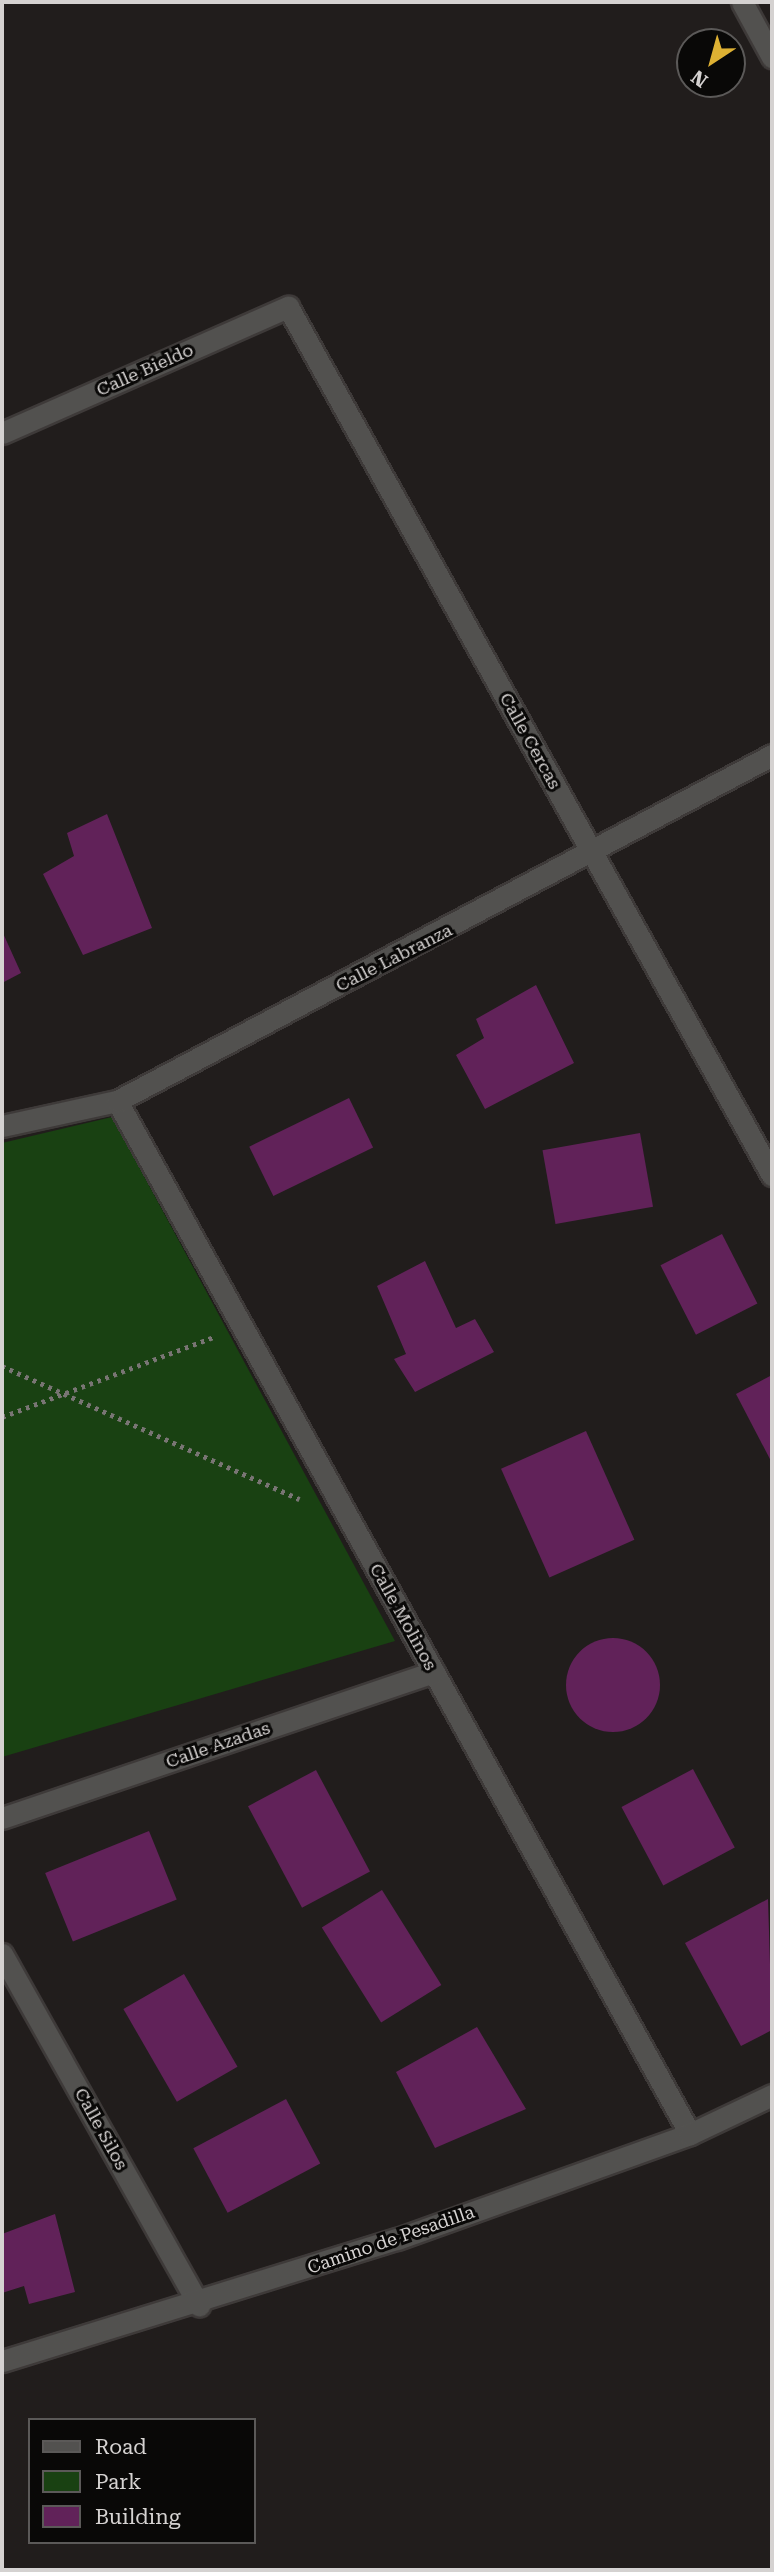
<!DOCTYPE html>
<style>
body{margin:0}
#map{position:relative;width:774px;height:2572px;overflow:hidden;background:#211d1c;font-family:"Roboto Serif",serif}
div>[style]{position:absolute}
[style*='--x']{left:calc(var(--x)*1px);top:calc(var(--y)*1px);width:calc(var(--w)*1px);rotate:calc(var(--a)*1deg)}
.green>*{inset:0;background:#194112}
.building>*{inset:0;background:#612259;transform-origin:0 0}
.round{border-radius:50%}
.path>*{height:4.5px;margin-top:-2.25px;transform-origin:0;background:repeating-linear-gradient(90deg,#797574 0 3.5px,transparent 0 8.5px)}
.roads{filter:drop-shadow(2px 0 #3e3a39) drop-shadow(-2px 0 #3e3a39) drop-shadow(0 2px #3e3a39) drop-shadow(0 -2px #3e3a39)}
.minor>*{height:21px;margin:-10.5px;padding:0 10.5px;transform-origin:10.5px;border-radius:10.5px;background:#52514f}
span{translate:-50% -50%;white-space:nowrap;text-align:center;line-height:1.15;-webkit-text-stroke:6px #090807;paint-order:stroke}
.street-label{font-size:18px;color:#d5d2d1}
.frame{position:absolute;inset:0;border:4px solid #d5d2d1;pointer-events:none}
.legend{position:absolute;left:28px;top:2418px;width:228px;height:126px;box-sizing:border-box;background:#090807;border:2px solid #5b5958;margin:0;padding:9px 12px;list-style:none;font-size:21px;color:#d5d2d1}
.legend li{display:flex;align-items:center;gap:14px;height:35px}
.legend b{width:35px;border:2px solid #5b5958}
.north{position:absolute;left:676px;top:28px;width:70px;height:70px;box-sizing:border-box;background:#090807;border:2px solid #5b5958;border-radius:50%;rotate:216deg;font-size:19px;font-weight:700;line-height:28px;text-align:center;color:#d5d2d1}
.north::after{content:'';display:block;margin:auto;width:24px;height:32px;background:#deb133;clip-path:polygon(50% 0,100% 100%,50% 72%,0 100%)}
</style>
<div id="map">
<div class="green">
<i style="clip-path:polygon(112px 1117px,395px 1641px,2px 1757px,2px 1143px)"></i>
</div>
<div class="building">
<i style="clip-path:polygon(107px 814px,152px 928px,83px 955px,43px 874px,74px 856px,67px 833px)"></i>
<i style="clip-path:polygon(2px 931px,21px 973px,2px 983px)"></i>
<i style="clip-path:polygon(536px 985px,574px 1063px,485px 1109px,456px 1055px,484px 1038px,476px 1019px)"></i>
<i style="left:349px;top:1098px;width:55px;height:111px;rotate:64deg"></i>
<i style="left:640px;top:1133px;width:75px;height:99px;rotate:80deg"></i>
<i style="left:722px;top:1234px;width:78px;height:69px;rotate:63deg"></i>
<i style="clip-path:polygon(425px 1261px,456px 1328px,475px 1319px,494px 1352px,415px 1392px,394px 1359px,406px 1354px,377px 1286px)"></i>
<i style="clip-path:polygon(772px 1375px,772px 1463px,736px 1394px)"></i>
<i style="left:586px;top:1431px;width:119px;height:93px;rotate:66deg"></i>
<i class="round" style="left:566px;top:1638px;width:94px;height:94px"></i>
<i style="left:693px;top:1769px;width:89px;height:81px;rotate:62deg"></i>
<i style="left:316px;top:1770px;width:115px;height:77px;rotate:62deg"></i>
<i style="left:149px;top:1831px;width:74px;height:112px;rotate:68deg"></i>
<i style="left:382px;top:1890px;width:112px;height:71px;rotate:58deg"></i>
<i style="clip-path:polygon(768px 1899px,772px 2030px,741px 2046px,685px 1943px)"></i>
<i style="left:184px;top:1974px;width:107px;height:70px;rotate:60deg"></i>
<i style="clip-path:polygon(477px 2027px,526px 2109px,435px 2148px,396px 2072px)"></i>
<i style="left:286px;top:2099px;width:73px;height:105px;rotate:62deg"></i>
<i style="clip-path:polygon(55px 2214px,75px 2292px,29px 2304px,24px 2286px,2px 2293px,2px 2234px)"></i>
</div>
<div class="path">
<i style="--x:2;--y:1366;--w:326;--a:24.1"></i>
<i style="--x:2;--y:1417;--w:227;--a:-20.7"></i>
</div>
<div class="roads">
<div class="minor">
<i style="--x:742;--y:2;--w:63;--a:61.4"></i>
<i style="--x:2;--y:433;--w:313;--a:-23.8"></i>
<i style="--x:288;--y:307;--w:994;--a:60.86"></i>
<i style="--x:117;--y:1101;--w:1181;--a:60.98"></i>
<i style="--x:2;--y:1126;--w:118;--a:-12.3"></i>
<i style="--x:117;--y:1101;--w:741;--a:-27.84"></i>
<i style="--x:2;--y:1818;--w:456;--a:-18.7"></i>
<i style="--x:2;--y:1954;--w:403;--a:60.7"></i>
<i style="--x:2;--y:2361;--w:413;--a:-17.2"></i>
<i style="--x:397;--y:2239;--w:311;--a:-19.7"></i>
<i style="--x:690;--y:2134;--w:91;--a:-25.4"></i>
</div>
</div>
<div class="street-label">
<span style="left:145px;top:370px;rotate:-24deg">Calle Bieldo</span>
<span style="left:530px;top:741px;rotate:61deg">Calle Cercas</span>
<span style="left:394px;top:958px;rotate:-27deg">Calle Labranza</span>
<span style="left:403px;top:1617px;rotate:61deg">Calle Molinos</span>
<span style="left:218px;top:1745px;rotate:-19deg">Calle Azadas</span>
<span style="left:101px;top:2129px;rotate:61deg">Calle Silos</span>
<span style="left:391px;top:2240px;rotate:-19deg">Camino de Pesadilla</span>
</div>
<div class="frame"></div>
<ul class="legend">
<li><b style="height:9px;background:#52514f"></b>Road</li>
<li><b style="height:19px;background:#194112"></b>Park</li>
<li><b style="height:19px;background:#612259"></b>Building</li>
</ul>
<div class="north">N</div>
</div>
